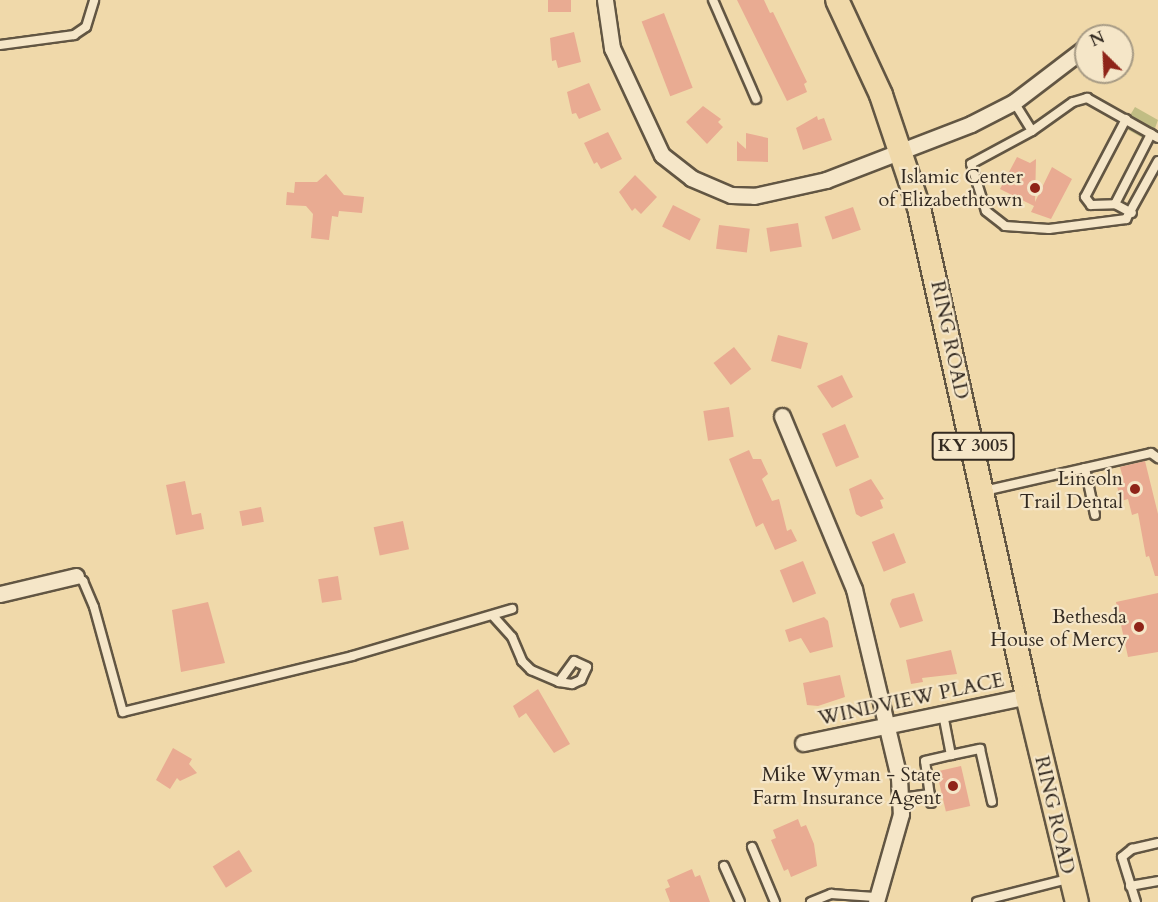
<!DOCTYPE html>
<style>
body{margin:0}
#map{position:relative;width:1158px;height:902px;overflow:hidden;background:#f0d9aa;font-family:Cardo,serif}
div>[style]{position:absolute}
[style*='--x']{left:calc(var(--x)*1px);top:calc(var(--y)*1px);width:calc(var(--w)*1px);rotate:calc(var(--a)*1deg)}
.green>*{inset:0;background:#c1bd84}
.building>*{inset:0;background:#e9ab92;transform-origin:0 0}
.roads{filter:drop-shadow(2px 0 #625643) drop-shadow(-2px 0 #625643) drop-shadow(0 2px #625643) drop-shadow(0 -2px #625643)}
.lane>*{height:8px;margin:-4px;padding:0 4px;transform-origin:4px;border-radius:4px;background:#f5e6c8}
.street>*{height:15px;margin:-7.5px;padding:0 7.5px;transform-origin:7.5px;border-radius:7.5px;background:#f5e6c8}
.primary>*{height:22px;margin:-11px;padding:0 11px;transform-origin:11px;border-radius:11px;background:#f0d9aa}
.dots>*{width:16px;height:16px;translate:-50% -50%;box-sizing:border-box;border:3px solid #f5e6c8;border-radius:50%}
span{translate:-50% -50%;white-space:nowrap;text-align:center;line-height:1.15;-webkit-text-stroke:4.5px #f5e6c8;paint-order:stroke}
.shield-label span{padding:2px 4px;background:#f5e6c8;border:2px solid;border-radius:4px;-webkit-text-stroke-width:0}
.shield-label{font-size:18px;color:#332a21;font-weight:700}
.poi-label{font-size:20px;color:#332a21}
.right{translate:-100% -50%;text-align:right}
.street-label{font-size:20px;color:#332a21}
.north{position:absolute;left:1074px;top:24px;width:60px;height:60px;box-sizing:border-box;background:#f5e6c8;border:2px solid #a79b85;border-radius:50%;rotate:336deg;font-size:16px;font-weight:700;line-height:24px;text-align:center;color:#332a21}
.north::after{content:'';display:block;margin:auto;width:21px;height:27px;background:#8f2418;clip-path:polygon(50% 0,100% 100%,50% 72%,0 100%)}
</style>
<div id="map">
<div class="green">
<i style="clip-path:polygon(1135px 107px,1158px 120px,1150px 142px,1123px 127px)"></i>
</div>
<div class="building">
<i style="left:548px;top:0;width:23px;height:12px"></i>
<i style="clip-path:polygon(737px 0,764px 0,770px 13px,773px 12px,807px 82px,804px 84px,807px 92px,787px 101px)"></i>
<i style="left:664px;top:13px;width:80px;height:24px;rotate:69deg"></i>
<i style="clip-path:polygon(574px 32px,581px 62px,558px 68px,556px 60px,552px 61px,550px 38px)"></i>
<i style="clip-path:polygon(589px 83px,601px 110px,579px 119px,576px 113px,572px 114px,567px 92px)"></i>
<i style="clip-path:polygon(703px 106px,721px 119px,718px 122px,723px 127px,707px 144px,686px 122px)"></i>
<i style="clip-path:polygon(817px 116px,818px 120px,824px 118px,832px 140px,803px 150px,796px 128px)"></i>
<i style="clip-path:polygon(608px 132px,622px 159px,601px 169px,597px 162px,594px 164px,584px 143px)"></i>
<i style="clip-path:polygon(746px 133px,768px 138px,768px 162px,737px 161px,737px 141px,746px 149px)"></i>
<i style="clip-path:polygon(1017px 157px,1030px 163px,1036px 159px,1035px 202px,1052px 167px,1072px 179px,1051px 219px,1031px 212px,1034px 206px,1000px 189px)"></i>
<i style="clip-path:polygon(326px 174px,344px 195px,364px 197px,362px 213px,339px 211px,338px 217px,332px 216px,329px 240px,311px 238px,313px 214px,306px 206px,286px 205px,287px 192px,294px 193px,295px 182px,317px 182px)"></i>
<i style="clip-path:polygon(635px 175px,657px 197px,641px 214px,635px 208px,632px 211px,619px 192px)"></i>
<i style="left:673px;top:205px;width:31px;height:24px;rotate:27deg"></i>
<i style="left:853px;top:207px;width:24px;height:30px;rotate:71deg"></i>
<i style="left:798px;top:223px;width:24px;height:32px;rotate:81deg"></i>
<i style="left:719px;top:225px;width:31px;height:24px;rotate:7deg"></i>
<i style="left:778px;top:335px;width:31px;height:27px;rotate:15deg"></i>
<i style="left:734px;top:347px;width:28px;height:26px;rotate:52deg"></i>
<i style="clip-path:polygon(842px 375px,853px 397px,832px 408px,817px 386px)"></i>
<i style="left:729px;top:407px;width:30px;height:26px;rotate:81deg"></i>
<i style="left:845px;top:424px;width:36px;height:25px;rotate:67deg"></i>
<i style="clip-path:polygon(749px 450px,753px 459px,761px 459px,768px 474px,762px 479px,772px 501px,779px 499px,787px 531px,791px 529px,797px 541px,775px 550px,763px 523px,756px 527px,729px 459px)"></i>
<i style="clip-path:polygon(1145px 461px,1158px 514px,1158px 576px,1155px 576px,1149px 556px,1146px 557px,1138px 513px,1132px 515px,1128px 499px,1121px 501px,1115px 479px,1123px 478px,1120px 467px)"></i>
<i style="clip-path:polygon(871px 479px,884px 499px,880px 500px,883px 508px,861px 517px,856px 514px,849px 489px)"></i>
<i style="clip-path:polygon(185px 481px,192px 515px,201px 513px,204px 529px,176px 535px,166px 485px)"></i>
<i style="left:261px;top:507px;width:15px;height:22px;rotate:79deg"></i>
<i style="left:403px;top:521px;width:29px;height:30px;rotate:78deg"></i>
<i style="left:894px;top:533px;width:32px;height:24px;rotate:68deg"></i>
<i style="left:803px;top:561px;width:35px;height:25px;rotate:68deg"></i>
<i style="left:338px;top:576px;width:24px;height:20px;rotate:81deg"></i>
<i style="clip-path:polygon(914px 593px,923px 621px,900px 628px,890px 604px,892px 599px)"></i>
<i style="clip-path:polygon(1158px 593px,1158px 652px,1128px 657px,1116px 602px)"></i>
<i style="clip-path:polygon(208px 602px,225px 663px,181px 672px,172px 610px)"></i>
<i style="clip-path:polygon(824px 617px,828px 621px,833px 647px,810px 653px,801px 638px,789px 642px,785px 630px)"></i>
<i style="clip-path:polygon(951px 650px,957px 674px,922px 678px,923px 682px,911px 684px,906px 660px)"></i>
<i style="clip-path:polygon(840px 675px,845px 697px,818px 706px,807px 705px,803px 683px)"></i>
<i style="clip-path:polygon(538px 689px,570px 744px,554px 753px,526px 713px,519px 718px,513px 706px)"></i>
<i style="clip-path:polygon(173px 748px,192px 759px,189px 764px,197px 773px,180px 781px,177px 778px,170px 789px,156px 780px)"></i>
<i style="left:961px;top:766px;width:41px;height:25px;rotate:77deg"></i>
<i style="clip-path:polygon(798px 819px,801px 827px,806px 825px,814px 844px,817px 866px,791px 877px,788px 869px,784px 871px,771px 840px,776px 838px,773px 830px)"></i>
<i style="left:239px;top:850px;width:25px;height:31px;rotate:58deg"></i>
<i style="clip-path:polygon(692px 869px,695px 877px,700px 875px,710px 902px,670px 902px,665px 889px,670px 887px,667px 880px)"></i>
</div>
<div class="roads">
<div class="lane">
<i style="--x:713;--y:0;--w:108;--a:66.5"></i>
<i style="--x:0;--y:45;--w:75;--a:-7.7"></i>
<i style="--x:74;--y:35;--w:14;--a:-34"></i>
<i style="--x:86;--y:27;--w:28;--a:-73"></i>
<i style="--x:1014;--y:102;--w:34;--a:58"></i>
<i style="--x:1032;--y:131;--w:69;--a:151.6"></i>
<i style="--x:971;--y:164;--w:49;--a:72.3"></i>
<i style="--x:986;--y:211;--w:24;--a:38"></i>
<i style="--x:1005;--y:226;--w:44;--a:3.9"></i>
<i style="--x:1049;--y:229;--w:78;--a:-7.4"></i>
<i style="--x:1126;--y:219;--w:66;--a:-61.1"></i>
<i style="--x:1126;--y:119;--w:88;--a:117.7"></i>
<i style="--x:1085;--y:197;--w:10;--a:53"></i>
<i style="--x:1091;--y:205;--w:24;--a:-2"></i>
<i style="--x:1115;--y:204;--w:19;--a:28"></i>
<i style="--x:1032;--y:131;--w:50;--a:-35.3"></i>
<i style="--x:1073;--y:102;--w:15;--a:-16"></i>
<i style="--x:1087;--y:98;--w:81;--a:29.4"></i>
<i style="--x:1115;--y:204;--w:79;--a:-62.8"></i>
<i style="--x:1085;--y:468;--w:48;--a:78"></i>
<i style="--x:984;--y:491;--w:171;--a:-12.8"></i>
<i style="--x:1151;--y:453;--w:9;--a:36"></i>
<i style="--x:76;--y:576;--w:9;--a:36"></i>
<i style="--x:83;--y:581;--w:28;--a:67"></i>
<i style="--x:94;--y:607;--w:109;--a:74.6"></i>
<i style="--x:123;--y:712;--w:236;--a:-13.7"></i>
<i style="--x:352;--y:656;--w:167;--a:-16.4"></i>
<i style="--x:494;--y:617;--w:27;--a:48"></i>
<i style="--x:512;--y:637;--w:26;--a:67"></i>
<i style="--x:522;--y:661;--w:13;--a:45"></i>
<i style="--x:531;--y:670;--w:30;--a:23"></i>
<i style="--x:559;--y:682;--w:13;--a:9"></i>
<i style="--x:572;--y:684;--w:10;--a:-24"></i>
<i style="--x:581;--y:680;--w:14;--a:-65"></i>
<i style="--x:587;--y:667;--w:14;--a:-155"></i>
<i style="--x:574;--y:661;--w:26;--a:126"></i>
<i style="--x:943;--y:714;--w:42;--a:79"></i>
<i style="--x:951;--y:755;--w:30;--a:-12"></i>
<i style="--x:980;--y:749;--w:54;--a:77.2"></i>
<i style="--x:901;--y:798;--w:29;--a:-8"></i>
<i style="--x:931;--y:803;--w:42;--a:-98.1"></i>
<i style="--x:925;--y:761;--w:27;--a:-13"></i>
<i style="--x:752;--y:847;--w:60;--a:67.3"></i>
<i style="--x:724;--y:866;--w:39;--a:66"></i>
<i style="--x:1130;--y:886;--w:28;--a:-10"></i>
<i style="--x:811;--y:902;--w:22;--a:-22"></i>
<i style="--x:831;--y:894;--w:44;--a:3.9"></i>
<i style="--x:977;--y:902;--w:94;--a:-14.2"></i>
<i style="--x:1136;--y:902;--w:47;--a:-107.3"></i>
<i style="--x:1122;--y:857;--w:13;--a:-39"></i>
<i style="--x:1132;--y:849;--w:27;--a:-13"></i>
</div>
<div class="street">
<i style="--x:605;--y:0;--w:49;--a:81.7"></i>
<i style="--x:612;--y:48;--w:118;--a:65"></i>
<i style="--x:662;--y:155;--w:37;--a:38"></i>
<i style="--x:691;--y:178;--w:43;--a:23"></i>
<i style="--x:731;--y:195;--w:23;--a:2"></i>
<i style="--x:754;--y:196;--w:74;--a:-12.5"></i>
<i style="--x:826;--y:180;--w:155;--a:-21.1"></i>
<i style="--x:971;--y:124;--w:48;--a:-27.1"></i>
<i style="--x:1014;--y:102;--w:91;--a:-37.4"></i>
<i style="--x:782;--y:416;--w:187;--a:67.4"></i>
<i style="--x:854;--y:589;--w:194;--a:76.6"></i>
<i style="--x:899;--y:778;--w:36;--a:87"></i>
<i style="--x:901;--y:814;--w:91;--a:105.9"></i>
<i style="--x:0;--y:594;--w:78;--a:-13.3"></i>
<i style="--x:803;--y:743;--w:229;--a:-11.8"></i>
</div>
<div class="primary">
<i style="--x:837;--y:0;--w:105;--a:65.1"></i>
<i style="--x:881;--y:95;--w:119;--a:71.4"></i>
<i style="--x:919;--y:208;--w:500;--a:77.5"></i>
<i style="--x:1027;--y:696;--w:212;--a:76.4"></i>
</div>
</div>
<div class="dots">
<i style="left:1035px;top:188px;background:#8f2418"></i>
<i style="left:1135px;top:489px;background:#8f2418"></i>
<i style="left:1139px;top:627px;background:#8f2418"></i>
<i style="left:953px;top:786px;background:#8f2418"></i>
</div>
<div class="shield-label">
<span style="left:973px;top:446px">KY 3005</span>
</div>
<div class="poi-label">
<span class="right" style="left:1023px;top:188px">Islamic Center<br>of Elizabethtown</span>
<span class="right" style="left:1123px;top:490px">Lincoln<br>Trail Dental</span>
<span class="right" style="left:1127px;top:628px">Bethesda<br>House of Mercy</span>
<span class="right" style="left:941px;top:786px">Mike Wyman - State<br>Farm Insurance Agent</span>
</div>
<div class="street-label">
<span style="left:950px;top:340px;rotate:78deg">RING ROAD</span>
<span style="left:911px;top:699px;rotate:-12deg">WINDVIEW PLACE</span>
<span style="left:1055px;top:815px;rotate:77deg">RING ROAD</span>
</div>
<div class="north">N</div>
</div>
